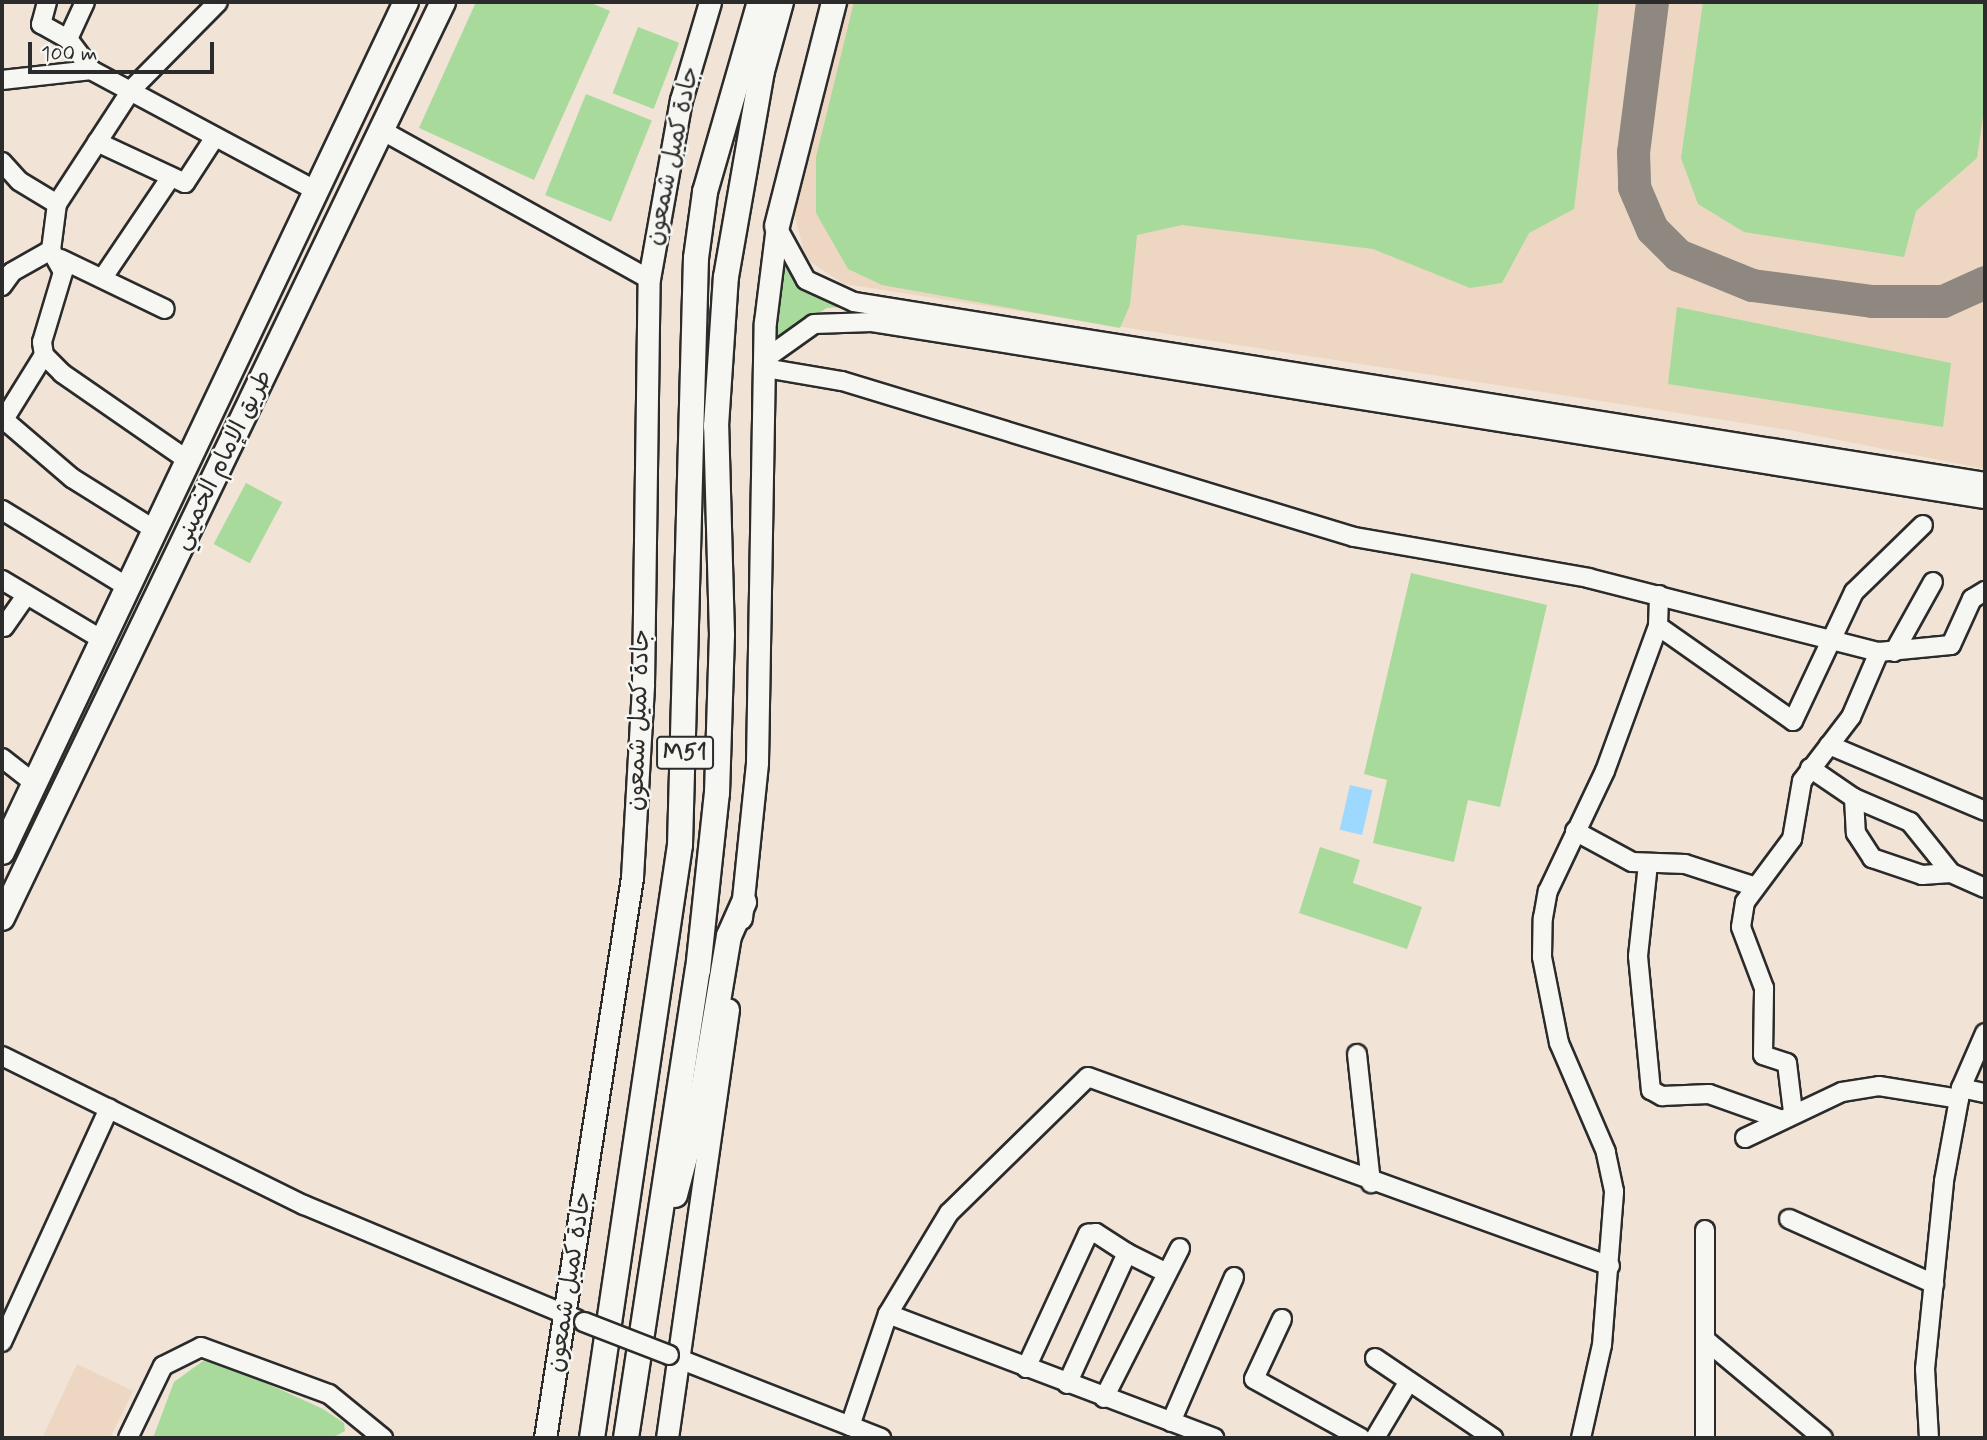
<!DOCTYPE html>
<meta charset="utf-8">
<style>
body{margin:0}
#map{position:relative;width:1987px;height:1440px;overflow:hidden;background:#f1e4d6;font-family:Mynerve,"Playpen Sans Arabic",sans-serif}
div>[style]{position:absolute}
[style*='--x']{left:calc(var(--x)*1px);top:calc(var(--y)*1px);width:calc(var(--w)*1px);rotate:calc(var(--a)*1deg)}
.built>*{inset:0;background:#edd7c2}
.green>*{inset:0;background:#a8da9b;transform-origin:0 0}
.water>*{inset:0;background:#9dd9fe;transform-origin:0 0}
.taxiway>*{height:33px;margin:-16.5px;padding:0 16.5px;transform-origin:16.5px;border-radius:16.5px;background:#8e8880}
.roads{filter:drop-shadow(2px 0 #2b2b2b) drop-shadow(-2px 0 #2b2b2b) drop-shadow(0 2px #2b2b2b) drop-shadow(0 -2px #2b2b2b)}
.minor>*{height:18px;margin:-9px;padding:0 9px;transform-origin:9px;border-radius:9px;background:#f6f6f2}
.major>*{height:21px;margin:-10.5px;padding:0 10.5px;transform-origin:10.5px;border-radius:10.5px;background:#f6f6f2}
.highway>*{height:24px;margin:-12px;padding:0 12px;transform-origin:12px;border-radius:12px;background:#f6f6f2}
.bridges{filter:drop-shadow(2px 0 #2b2b2b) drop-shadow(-2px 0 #2b2b2b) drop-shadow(0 2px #2b2b2b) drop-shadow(0 -2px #2b2b2b)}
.minor-bridge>*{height:18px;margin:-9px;padding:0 9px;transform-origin:9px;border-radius:9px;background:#f6f6f2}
span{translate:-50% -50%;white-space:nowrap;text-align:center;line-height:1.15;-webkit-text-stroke:5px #f6f6f2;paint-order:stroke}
.shield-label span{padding:2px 5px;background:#f6f6f2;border:2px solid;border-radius:5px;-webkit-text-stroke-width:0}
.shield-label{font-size:23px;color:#2b2b2b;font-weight:700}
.street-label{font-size:24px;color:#2b2b2b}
.frame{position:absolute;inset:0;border:4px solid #2b2b2b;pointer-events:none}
.scale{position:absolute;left:28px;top:42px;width:186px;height:32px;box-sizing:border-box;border:4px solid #2b2b2b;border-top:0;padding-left:9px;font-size:21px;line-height:24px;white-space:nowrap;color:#2b2b2b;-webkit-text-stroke:5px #f6f6f2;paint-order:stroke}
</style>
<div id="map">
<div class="built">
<i style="clip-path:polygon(844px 2px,1985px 2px,1985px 469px,1788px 430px,844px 284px,806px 259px,793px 209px)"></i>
<i style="clip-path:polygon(77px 1364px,133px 1391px,110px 1438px,42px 1438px)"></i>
</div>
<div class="green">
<i style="clip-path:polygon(476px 2px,589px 2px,610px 11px,534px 180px,419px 128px)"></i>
<i style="clip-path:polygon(854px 2px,1599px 2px,1574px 209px,1529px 233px,1502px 283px,1470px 288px,1373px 249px,1182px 225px,1137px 235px,1130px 305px,1120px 328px,882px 285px,848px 269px,816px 213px,816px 157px)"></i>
<i style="clip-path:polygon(1703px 2px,1985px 2px,1985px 102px,1977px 158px,1916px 211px,1904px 257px,1744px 232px,1698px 204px,1681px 158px)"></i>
<i style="left:638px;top:27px;width:44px;height:71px;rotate:21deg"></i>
<i style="left:586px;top:94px;width:71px;height:109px;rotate:22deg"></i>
<i style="clip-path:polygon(784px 257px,844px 307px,827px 308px,777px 338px)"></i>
<i style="clip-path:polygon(1677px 307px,1951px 363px,1943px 427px,1668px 384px)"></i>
<i style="left:246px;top:483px;width:41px;height:69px;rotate:28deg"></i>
<i style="clip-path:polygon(1411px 573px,1547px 605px,1500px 807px,1468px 800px,1454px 862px,1373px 843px,1387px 780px,1364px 774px)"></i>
<i style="clip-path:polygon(1320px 847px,1360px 860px,1353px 883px,1422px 907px,1407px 949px,1299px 913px)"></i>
<i style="clip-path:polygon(203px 1361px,222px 1363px,323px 1409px,344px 1423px,345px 1431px,332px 1438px,153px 1438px,174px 1382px)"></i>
</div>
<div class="water">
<i style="left:1350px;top:785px;width:23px;height:46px;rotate:13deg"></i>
</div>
<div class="taxiway">
<i style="--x:1652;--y:2;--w:151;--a:97.2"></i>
<i style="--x:1633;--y:152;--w:35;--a:88"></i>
<i style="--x:1634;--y:187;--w:46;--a:66.8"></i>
<i style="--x:1652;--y:229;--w:37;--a:45"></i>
<i style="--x:1678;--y:255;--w:80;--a:22.1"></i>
<i style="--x:1752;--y:285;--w:121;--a:7.6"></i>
<i style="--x:1872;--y:301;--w:71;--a:0"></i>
<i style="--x:1943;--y:301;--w:46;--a:-24.3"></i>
</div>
<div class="roads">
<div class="minor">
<i style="--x:47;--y:2;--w:23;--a:105"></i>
<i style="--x:41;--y:24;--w:31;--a:29"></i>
<i style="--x:85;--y:2;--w:41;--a:114.7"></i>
<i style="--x:68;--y:39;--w:39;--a:53"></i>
<i style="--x:2;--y:80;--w:90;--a:-6.4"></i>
<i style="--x:91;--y:70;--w:254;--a:28.2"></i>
<i style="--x:383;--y:131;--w:304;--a:29.1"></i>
<i style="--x:97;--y:142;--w:97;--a:25"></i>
<i style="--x:185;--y:183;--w:55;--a:-56.9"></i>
<i style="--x:2;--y:162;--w:25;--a:48"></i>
<i style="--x:19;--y:181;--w:44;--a:31.2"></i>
<i style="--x:777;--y:227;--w:60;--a:61.3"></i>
<i style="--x:806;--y:280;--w:53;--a:24.6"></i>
<i style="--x:854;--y:302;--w:1145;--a:9.04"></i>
<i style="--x:61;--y:259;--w:115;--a:25.7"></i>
<i style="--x:104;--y:276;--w:118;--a:-56"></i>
<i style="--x:2;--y:286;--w:17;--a:-54"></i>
<i style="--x:12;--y:272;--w:45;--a:-29.4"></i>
<i style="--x:765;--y:359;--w:60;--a:-35.5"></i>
<i style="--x:814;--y:324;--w:58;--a:-2"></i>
<i style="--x:872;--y:322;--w:1127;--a:9.04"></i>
<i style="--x:765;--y:368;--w:78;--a:9.6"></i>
<i style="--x:842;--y:381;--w:535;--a:16.95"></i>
<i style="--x:1354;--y:537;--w:238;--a:9.9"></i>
<i style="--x:1588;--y:578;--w:300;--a:14.3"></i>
<i style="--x:1879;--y:652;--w:72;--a:-5.6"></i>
<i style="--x:1951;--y:645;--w:51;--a:-65.5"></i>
<i style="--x:1972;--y:599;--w:15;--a:-32"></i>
<i style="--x:2;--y:418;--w:92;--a:40.6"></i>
<i style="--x:72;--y:478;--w:94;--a:32"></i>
<i style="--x:3;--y:421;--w:78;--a:-58.2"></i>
<i style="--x:186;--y:459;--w:151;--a:-145.3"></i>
<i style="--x:62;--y:373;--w:25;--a:-135"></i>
<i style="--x:44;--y:355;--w:13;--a:-99"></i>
<i style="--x:42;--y:342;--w:73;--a:-73.3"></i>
<i style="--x:63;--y:272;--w:25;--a:-119"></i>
<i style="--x:51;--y:250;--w:46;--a:-82.6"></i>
<i style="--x:57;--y:204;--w:137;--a:-56.9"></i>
<i style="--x:132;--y:89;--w:122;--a:-45.3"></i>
<i style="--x:2;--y:510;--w:145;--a:31.5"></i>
<i style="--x:2;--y:580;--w:115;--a:30.8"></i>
<i style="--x:1658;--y:626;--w:165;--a:35.1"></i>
<i style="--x:1793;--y:721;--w:143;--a:-64.7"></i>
<i style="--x:1854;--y:592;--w:96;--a:-44.2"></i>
<i style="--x:4;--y:627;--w:39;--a:-55"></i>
<i style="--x:1894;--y:652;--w:80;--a:-60.9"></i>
<i style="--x:1829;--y:745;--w:169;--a:22.9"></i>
<i style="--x:2;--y:758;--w:39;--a:38"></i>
<i style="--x:1810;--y:768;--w:53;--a:34.3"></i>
<i style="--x:1854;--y:798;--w:35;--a:87"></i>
<i style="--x:1856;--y:833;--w:30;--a:57"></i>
<i style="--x:1872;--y:858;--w:53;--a:18.8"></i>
<i style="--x:1922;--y:875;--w:29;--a:-4"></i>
<i style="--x:1951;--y:873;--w:37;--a:24"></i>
<i style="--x:1854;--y:798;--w:61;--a:23.2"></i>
<i style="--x:1910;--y:822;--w:65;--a:51.2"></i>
<i style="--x:1575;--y:831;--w:65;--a:28.5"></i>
<i style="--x:1632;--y:862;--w:53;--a:2.2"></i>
<i style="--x:1685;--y:864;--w:71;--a:17.9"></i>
<i style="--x:1648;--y:864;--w:93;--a:96.2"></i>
<i style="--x:1638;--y:956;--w:135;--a:84.5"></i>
<i style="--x:1651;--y:1090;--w:13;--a:29"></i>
<i style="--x:1662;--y:1096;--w:47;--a:-2.4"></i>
<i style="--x:1709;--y:1094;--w:77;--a:19.6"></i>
<i style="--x:1357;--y:1054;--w:130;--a:83.8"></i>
<i style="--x:2;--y:1056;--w:337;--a:26.3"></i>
<i style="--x:304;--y:1205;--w:296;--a:22.7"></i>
<i style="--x:1961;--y:1088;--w:25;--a:12"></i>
<i style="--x:1793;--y:1112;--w:49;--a:-97"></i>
<i style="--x:1787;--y:1063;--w:25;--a:-162"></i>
<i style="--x:1763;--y:1055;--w:67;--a:-89.1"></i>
<i style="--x:1764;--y:988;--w:65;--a:-110.7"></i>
<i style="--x:1741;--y:927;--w:25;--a:-81"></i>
<i style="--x:1745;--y:902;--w:79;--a:-53.3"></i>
<i style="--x:1792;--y:839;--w:59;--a:-80.2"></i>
<i style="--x:1802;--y:781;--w:81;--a:-52.6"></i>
<i style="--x:1851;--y:717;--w:71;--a:-66.7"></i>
<i style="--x:1745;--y:1138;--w:107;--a:-25.4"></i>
<i style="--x:1842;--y:1092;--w:37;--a:-9"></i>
<i style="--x:1879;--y:1086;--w:81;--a:9.2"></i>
<i style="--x:1789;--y:1219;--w:159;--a:24.1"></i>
<i style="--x:1127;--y:1253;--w:42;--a:26.6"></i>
<i style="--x:888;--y:1314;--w:349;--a:20.8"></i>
<i style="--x:1282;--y:1319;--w:66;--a:115"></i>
<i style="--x:1254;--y:1379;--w:122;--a:28.9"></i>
<i style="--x:2;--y:1342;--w:257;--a:-65.4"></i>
<i style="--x:1708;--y:1342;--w:150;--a:39.9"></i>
<i style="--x:669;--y:1355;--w:228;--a:21.4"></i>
<i style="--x:1375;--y:1358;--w:143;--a:34.1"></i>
<i style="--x:1026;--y:1368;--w:148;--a:-65.2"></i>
<i style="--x:1088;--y:1234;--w:8;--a:-7"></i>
<i style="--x:1096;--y:1233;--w:37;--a:33"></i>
<i style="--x:1127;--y:1253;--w:144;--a:114.6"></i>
<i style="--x:1104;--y:1398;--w:168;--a:-63.1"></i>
<i style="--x:1171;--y:1422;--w:158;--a:-66.5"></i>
<i style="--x:850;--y:1426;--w:118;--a:-71.3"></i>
<i style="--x:888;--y:1314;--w:118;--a:-58.9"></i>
<i style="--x:949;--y:1213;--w:194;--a:-44.4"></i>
<i style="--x:1088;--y:1077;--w:555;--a:19.9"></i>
<i style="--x:128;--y:1438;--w:80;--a:-64.1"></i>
<i style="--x:163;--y:1366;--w:42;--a:-26.6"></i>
<i style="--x:201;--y:1347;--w:136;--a:20.2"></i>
<i style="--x:329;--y:1394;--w:70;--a:39.2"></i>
<i style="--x:1375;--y:1438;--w:66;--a:-59.2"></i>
<i style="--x:1581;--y:1438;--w:95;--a:-77.3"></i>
<i style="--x:1602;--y:1345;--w:154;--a:-85.5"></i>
<i style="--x:1614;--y:1191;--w:40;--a:-102"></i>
<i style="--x:1606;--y:1152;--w:119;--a:-113.3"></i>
<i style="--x:1559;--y:1043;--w:88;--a:-101.2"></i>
<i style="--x:1542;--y:957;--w:39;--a:-89"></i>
<i style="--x:1543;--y:918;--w:27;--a:-80"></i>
<i style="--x:1548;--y:891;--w:133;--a:-64.6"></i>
<i style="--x:1605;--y:771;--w:154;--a:-69.9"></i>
<i style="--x:1658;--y:626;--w:31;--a:-88"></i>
<i style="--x:1705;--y:1438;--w:208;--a:-90"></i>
<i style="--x:1929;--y:1438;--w:69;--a:-93.3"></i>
<i style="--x:1925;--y:1369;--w:189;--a:-84.2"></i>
<i style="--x:1944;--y:1181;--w:95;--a:-79.6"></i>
<i style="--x:1961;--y:1088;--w:60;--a:-66.4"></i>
</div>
<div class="major">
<i style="--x:741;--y:918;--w:157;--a:-84.1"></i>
<i style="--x:757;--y:762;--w:440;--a:-89"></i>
<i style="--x:765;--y:322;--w:97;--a:-82.9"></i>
<i style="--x:545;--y:1438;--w:568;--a:-81.18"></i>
<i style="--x:632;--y:877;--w:193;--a:-86.7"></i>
<i style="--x:643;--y:684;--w:405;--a:-89.2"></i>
<i style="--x:649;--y:279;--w:182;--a:-79.9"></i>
<i style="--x:681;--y:100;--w:102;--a:-73.5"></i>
<i style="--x:667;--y:1438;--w:433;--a:-81.9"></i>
</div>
<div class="highway">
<i style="--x:777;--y:226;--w:231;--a:-75.7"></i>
<i style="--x:2;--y:852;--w:941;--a:-64.58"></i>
<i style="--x:2;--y:918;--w:1017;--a:-64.29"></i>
<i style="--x:675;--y:1195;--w:114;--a:-75.2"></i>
<i style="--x:704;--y:1085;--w:151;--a:-80.5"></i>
<i style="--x:729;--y:936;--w:37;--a:-66"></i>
<i style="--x:592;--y:1438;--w:599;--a:-81.56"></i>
<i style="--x:680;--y:845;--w:587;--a:-88.44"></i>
<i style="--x:696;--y:258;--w:67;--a:-82.2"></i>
<i style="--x:705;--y:192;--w:198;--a:-73.9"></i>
<i style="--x:626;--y:1438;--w:474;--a:-81.3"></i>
<i style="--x:698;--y:970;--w:178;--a:-83.9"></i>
<i style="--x:717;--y:793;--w:158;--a:-88.2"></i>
<i style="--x:722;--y:635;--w:209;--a:-91.6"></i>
<i style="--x:716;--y:426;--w:149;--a:-86.2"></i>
<i style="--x:726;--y:277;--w:209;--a:-80.1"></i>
<i style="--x:762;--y:71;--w:72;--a:-74.6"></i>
</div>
</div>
<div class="bridges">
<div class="minor-bridge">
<i style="--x:584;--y:1322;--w:91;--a:21.2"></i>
</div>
</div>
<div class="shield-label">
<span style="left:685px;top:753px">M51</span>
</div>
<div class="street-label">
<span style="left:673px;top:156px;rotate:-78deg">جادة كميل شمعون</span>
<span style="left:223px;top:460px;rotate:-64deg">طريق الإمام الخميني</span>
<span style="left:639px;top:720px;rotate:-88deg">جادة كميل شمعون</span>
<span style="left:570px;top:1282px;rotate:-81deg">جادة كميل شمعون</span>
</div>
<div class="frame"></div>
<div class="scale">100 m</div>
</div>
